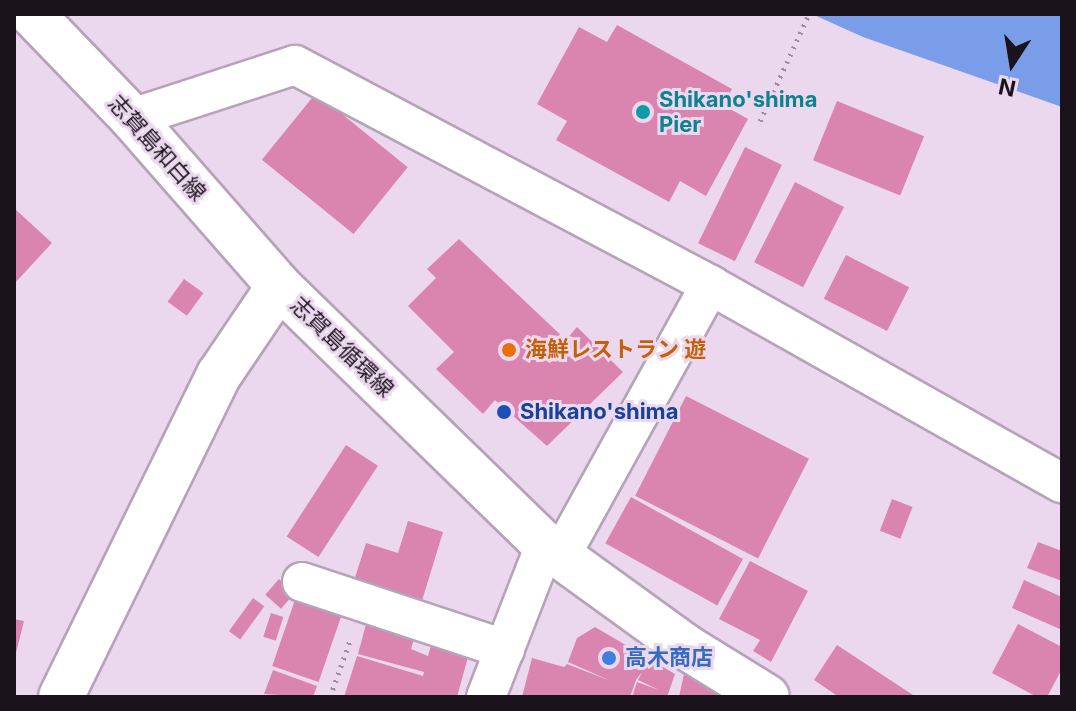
<!DOCTYPE html>
<meta charset="utf-8">
<style>
body{margin:0}
#map{position:relative;width:1076px;height:711px;overflow:hidden;background:#ecd8ee;font-family:Inter,"Noto Sans JP",sans-serif}
div>[style]{position:absolute}
[style*='--x']{left:calc(var(--x)*1px);top:calc(var(--y)*1px);width:calc(var(--w)*1px);rotate:calc(var(--a)*1deg)}
.water>*{inset:0;background:#7a9de9}
.building>*{inset:0;background:#da84b0;transform-origin:0 0}
.path>*{height:5px;margin-top:-2.5px;transform-origin:0;background:repeating-linear-gradient(90deg,#9c8d9d 0 2px,transparent 0 8px)}
.roads{filter:drop-shadow(2px 0 #b6a3b8) drop-shadow(-2px 0 #b6a3b8) drop-shadow(0 2px #b6a3b8) drop-shadow(0 -2px #b6a3b8)}
.minor>*{height:38px;margin:-19px;padding:0 19px;transform-origin:19px;border-radius:19px;background:#fff}
.secondary>*{height:44px;margin:-22px;padding:0 22px;transform-origin:22px;border-radius:22px;background:#fff}
.primary>*{height:44px;margin:-22px;padding:0 22px;transform-origin:22px;border-radius:22px;background:#fff}
.dots>*{width:22px;height:22px;translate:-50% -50%;box-sizing:border-box;border:4px solid #ecd8ee;border-radius:50%}
span{translate:-50% -50%;white-space:nowrap;text-align:center;line-height:1.15;-webkit-text-stroke:6px #ecd8ee;paint-order:stroke}
.culture-label{font-size:22px;color:#0d838f;font-weight:700}
.left{translate:0 -50%;text-align:left}
.street-label{font-size:22px;color:#1a131b}
.food-label{font-size:22px;color:#c56008;font-weight:700}
.transit-label{font-size:22px;color:#164399;font-weight:700}
.shop-label{font-size:22px;color:#366cbe;font-weight:700}
.frame{position:absolute;inset:0;border:16px solid #1a131b;pointer-events:none}
.north{position:absolute;left:972px;top:24px;width:80px;height:80px;-webkit-text-stroke:6px #ecd8ee;paint-order:stroke;rotate:192deg;font-size:22px;font-weight:700;line-height:32px;text-align:center;color:#1a131b}
.north::after{content:'';display:block;margin:auto;width:28px;height:36px;background:#1a131b;clip-path:polygon(50% 0,100% 100%,50% 72%,0 100%)}
</style>
<div id="map">
<div class="water">
<i style="clip-path:polygon(812px 14px,1062px 14px,1062px 107px,863px 37px)"></i>
</div>
<div class="building">
<i style="clip-path:polygon(617px 25px,732px 89px,723px 105px,748px 119px,706px 196px,680px 181px,669px 202px,556px 140px,567px 121px,537px 104px,579px 27px,607px 42px)"></i>
<i style="left:316px;top:93px;width:118px;height:86px;rotate:39deg"></i>
<i style="left:837px;top:101px;width:94px;height:64px;rotate:22deg"></i>
<i style="left:745px;top:147px;width:41px;height:107px;rotate:26deg"></i>
<i style="left:795px;top:182px;width:55px;height:90px;rotate:27deg"></i>
<i style="clip-path:polygon(14px 208px,52px 243px,14px 284px)"></i>
<i style="clip-path:polygon(459px 239px,566px 340px,577px 327px,623px 372px,547px 446px,495px 400px,483px 414px,436px 369px,454px 352px,408px 306px,436px 278px,427px 269px)"></i>
<i style="left:846px;top:255px;width:71px;height:49px;rotate:27deg"></i>
<i style="left:184px;top:279px;width:24px;height:28px;rotate:36deg"></i>
<i style="left:686px;top:396px;width:138px;height:112px;rotate:27deg"></i>
<i style="left:346px;top:445px;width:38px;height:109px;rotate:33deg"></i>
<i style="left:631px;top:497px;width:128px;height:53px;rotate:29deg"></i>
<i style="left:892px;top:499px;width:22px;height:34px;rotate:21deg"></i>
<i style="clip-path:polygon(408px 521px,443px 532px,421px 604px,353px 584px,366px 543px,398px 553px)"></i>
<i style="clip-path:polygon(1038px 542px,1062px 551px,1062px 581px,1027px 568px)"></i>
<i style="clip-path:polygon(750px 561px,808px 591px,771px 662px,753px 651px,760px 640px,719px 619px)"></i>
<i style="left:279px;top:579px;width:21px;height:21px;rotate:41deg"></i>
<i style="clip-path:polygon(1024px 580px,1062px 597px,1062px 630px,1012px 608px)"></i>
<i style="left:296px;top:597px;width:49px;height:73px;rotate:19deg"></i>
<i style="left:253px;top:598px;width:14px;height:41px;rotate:36deg"></i>
<i style="left:271px;top:613px;width:13px;height:25px;rotate:18deg"></i>
<i style="clip-path:polygon(369px 613px,417px 628px,411px 649px,428px 656px,434px 634px,471px 646px,457px 697px,344px 697px,357px 656px,423px 676px,424px 672px,358px 654px)"></i>
<i style="clip-path:polygon(14px 619px,24px 621px,15px 657px,14px 657px)"></i>
<i style="clip-path:polygon(1018px 624px,1062px 647px,1062px 669px,1047px 697px,1037px 697px,992px 673px)"></i>
<i style="clip-path:polygon(595px 627px,675px 674px,667px 697px,632px 697px,637px 682px,659px 690px,638px 680px,642px 672px,636px 680px,630px 697px,522px 697px,532px 658px,564px 667px,567px 664px,611px 681px,568px 662px,577px 638px)"></i>
<i style="clip-path:polygon(837px 645px,916px 697px,839px 697px,814px 680px)"></i>
<i style="clip-path:polygon(273px 670px,317px 686px,313px 697px,264px 694px)"></i>
<i style="clip-path:polygon(684px 674px,723px 683px,720px 697px,679px 697px)"></i>
</div>
<div class="path">
<i style="--x:760;--y:121;--w:118;--a:-65.4"></i>
<i style="--x:330;--y:697;--w:59;--a:-70.3"></i>
</div>
<div class="roads">
<div class="minor">
<i style="--x:132;--y:118;--w:171;--a:-18"></i>
<i style="--x:295;--y:65;--w:470;--a:27.9"></i>
<i style="--x:710;--y:285;--w:404;--a:29.4"></i>
<i style="--x:560;--y:557;--w:311;--a:-61.1"></i>
<i style="--x:302;--y:582;--w:214;--a:18.3"></i>
<i style="--x:486;--y:697;--w:163;--a:-68.8"></i>
</div>
<div class="secondary">
<i style="--x:61;--y:697;--w:359;--a:-63.9"></i>
<i style="--x:219;--y:375;--w:107;--a:-56"></i>
<i style="--x:279;--y:286;--w:371;--a:44.2"></i>
<i style="--x:545;--y:545;--w:174;--a:35.9"></i>
<i style="--x:686;--y:647;--w:95;--a:31.7"></i>
</div>
<div class="primary">
<i style="--x:32;--y:14;--w:144;--a:46.1"></i>
<i style="--x:132;--y:118;--w:223;--a:48.8"></i>
</div>
</div>
<div class="dots">
<i style="left:643px;top:112px;background:#0f9aa8"></i>
<i style="left:509px;top:350px;background:#e8710a"></i>
<i style="left:504px;top:412px;background:#1a4fb4"></i>
<i style="left:609px;top:658px;background:#3f7fe0"></i>
</div>
<div class="culture-label">
<span class="left" style="left:659px;top:112px">Shikano'shima<br>Pier</span>
</div>
<div class="street-label">
<span style="left:157px;top:148px;rotate:48deg">志賀島和白線</span>
<span style="left:342px;top:347px;rotate:44deg">志賀島循環線</span>
</div>
<div class="food-label">
<span class="left" style="left:525px;top:350px">海鮮レストラン 遊</span>
</div>
<div class="transit-label">
<span class="left" style="left:520px;top:412px">Shikano'shima</span>
</div>
<div class="shop-label">
<span class="left" style="left:625px;top:658px">高木商店</span>
</div>
<div class="frame"></div>
<div class="north">N</div>
</div>
